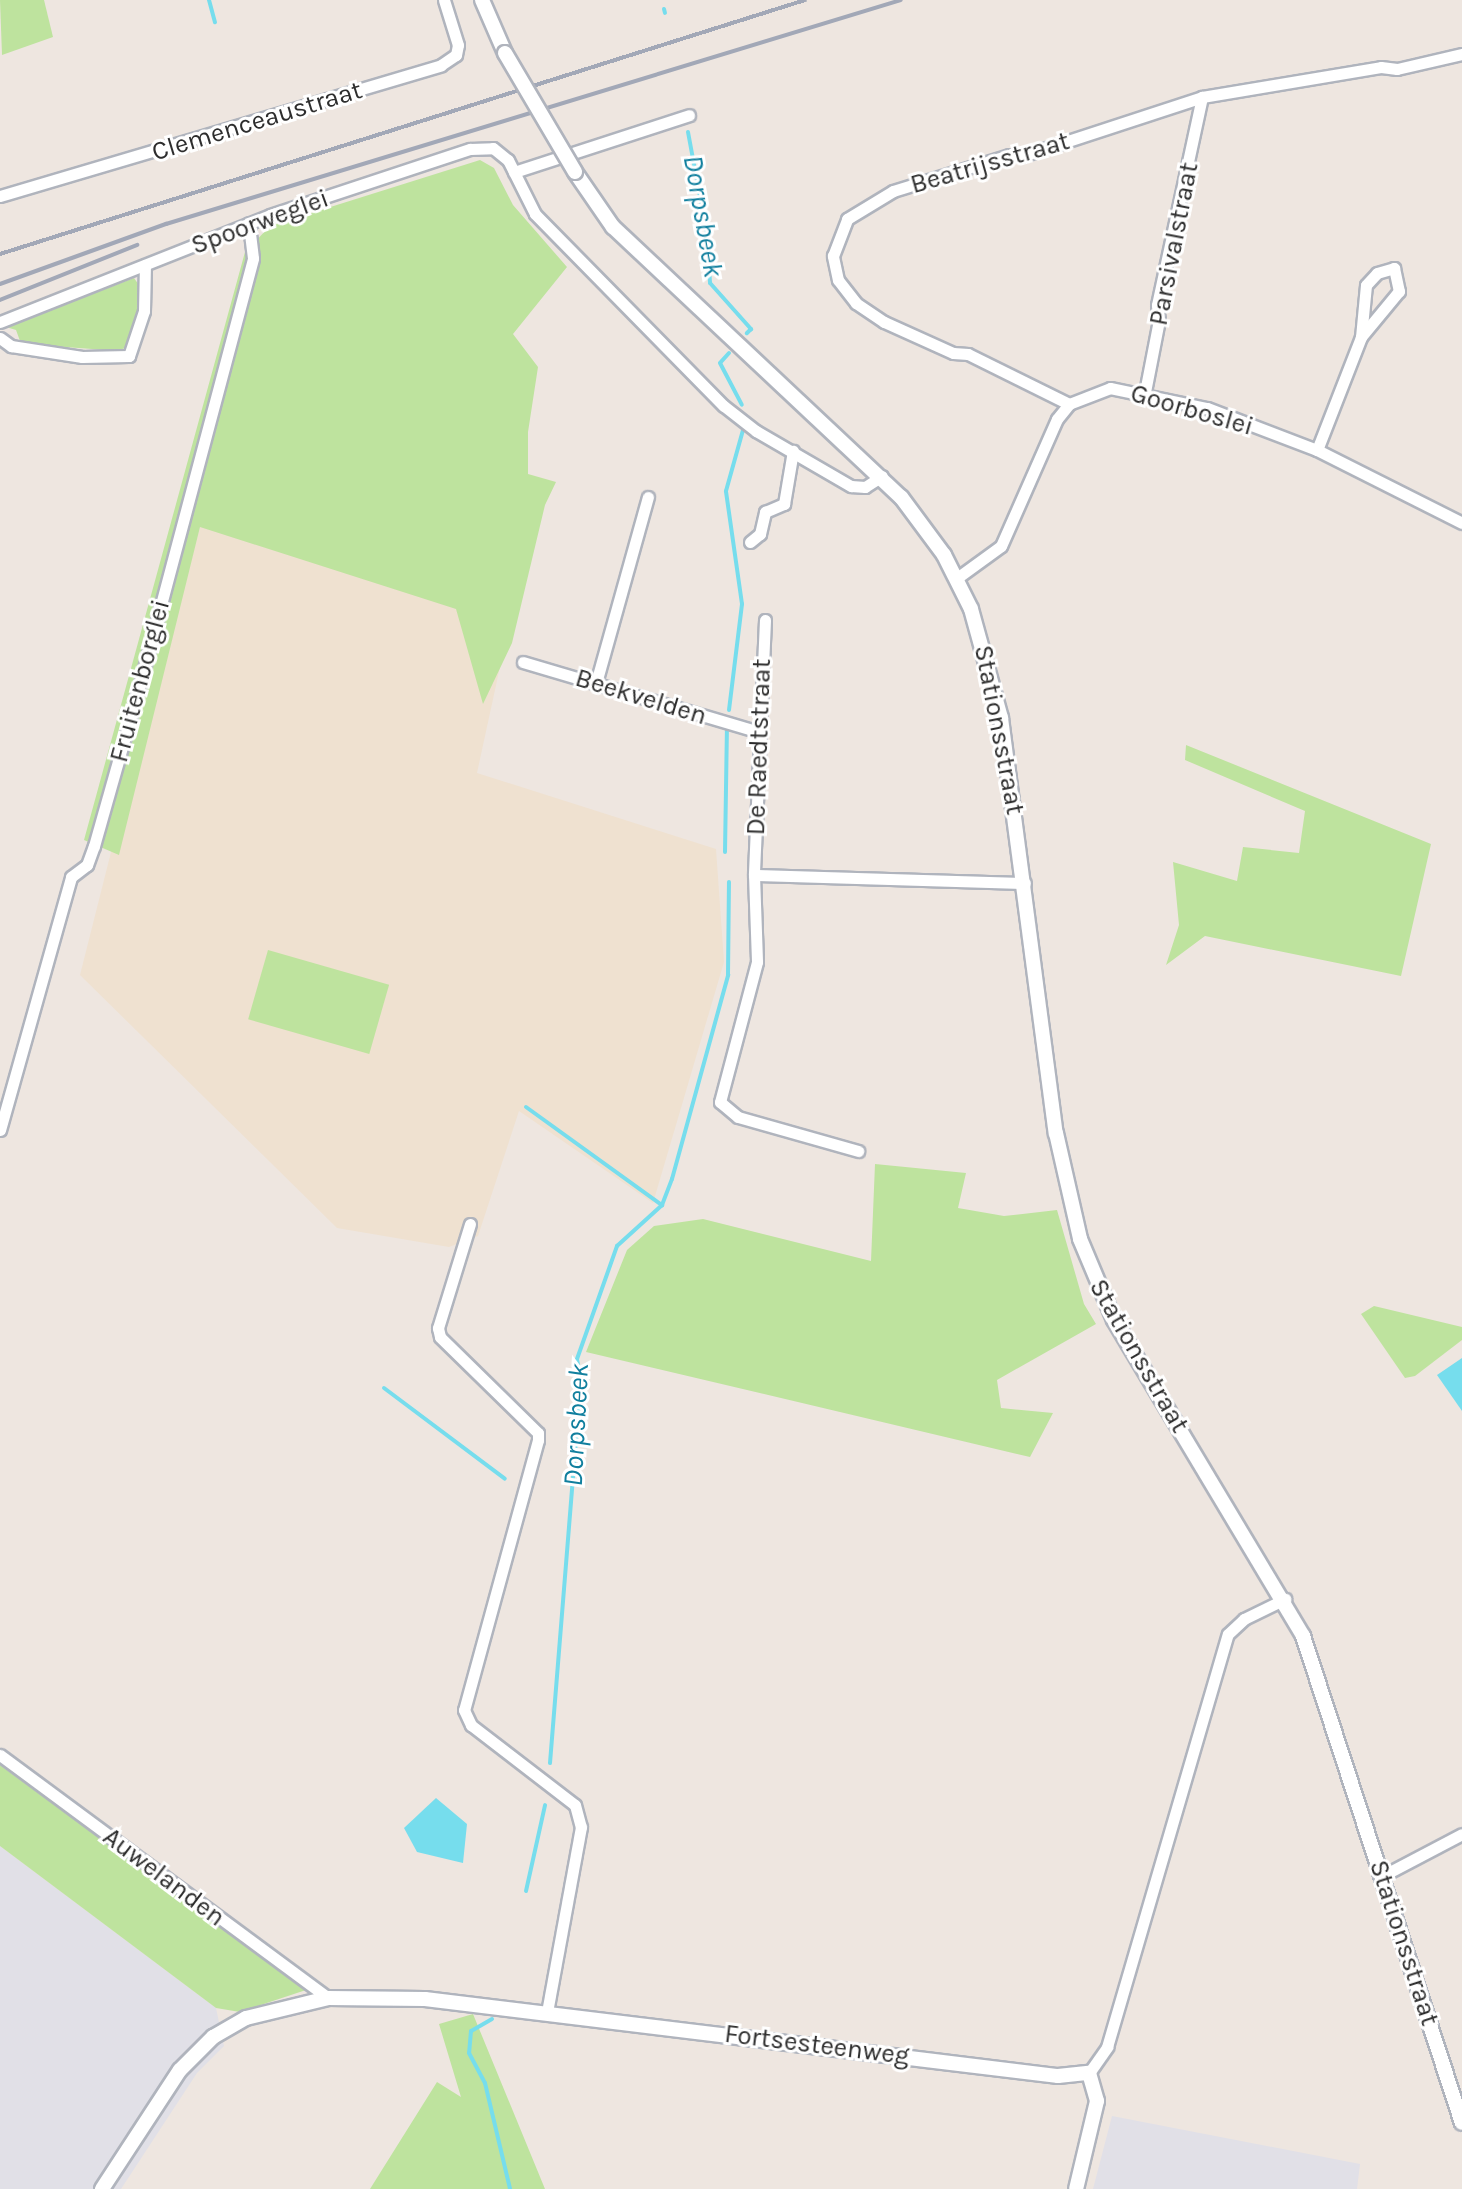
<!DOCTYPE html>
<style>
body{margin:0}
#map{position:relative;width:1462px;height:2189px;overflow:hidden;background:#eee6e0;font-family:Karla,sans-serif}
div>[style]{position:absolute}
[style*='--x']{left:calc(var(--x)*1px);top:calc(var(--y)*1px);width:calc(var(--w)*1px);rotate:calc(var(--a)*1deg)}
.industrial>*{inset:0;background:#e1e0e7}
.education>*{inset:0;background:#efe1d0}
.green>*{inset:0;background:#bee39e;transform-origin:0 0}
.water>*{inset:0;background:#76dded}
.stream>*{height:4px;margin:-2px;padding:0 2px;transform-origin:2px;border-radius:2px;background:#76dded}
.roads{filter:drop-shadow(2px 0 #b0b4bd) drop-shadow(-2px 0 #b0b4bd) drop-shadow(0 2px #b0b4bd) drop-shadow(0 -2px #b0b4bd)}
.minor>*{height:11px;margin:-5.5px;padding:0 5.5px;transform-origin:5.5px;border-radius:5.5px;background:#fff}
.tertiary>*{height:14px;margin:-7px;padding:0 7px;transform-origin:7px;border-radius:7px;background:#fff}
.rail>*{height:4px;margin:-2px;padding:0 2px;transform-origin:2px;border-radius:2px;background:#a2a8b7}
.bridges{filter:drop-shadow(2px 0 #b0b4bd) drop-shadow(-2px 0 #b0b4bd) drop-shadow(0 2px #b0b4bd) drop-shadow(0 -2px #b0b4bd)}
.tertiary-bridge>*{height:14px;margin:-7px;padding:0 7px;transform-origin:7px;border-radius:7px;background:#fff}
span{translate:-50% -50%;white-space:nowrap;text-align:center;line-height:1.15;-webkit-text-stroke:6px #fff;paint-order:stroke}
.street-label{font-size:26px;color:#2d2d2d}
.water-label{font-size:28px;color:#107f9e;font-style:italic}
</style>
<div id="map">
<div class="industrial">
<i style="clip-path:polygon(0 1846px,216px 2008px,224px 2046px,197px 2073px,121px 2189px,0 2189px)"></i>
<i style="clip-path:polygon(1112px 2116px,1360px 2164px,1357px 2189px,1093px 2189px)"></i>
</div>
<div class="education">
<i style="clip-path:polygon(539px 487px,477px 773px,716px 849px,724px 962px,653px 1203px,519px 1111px,478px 1236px,449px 1247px,337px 1228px,80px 975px,161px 654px,178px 611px,200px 527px)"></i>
</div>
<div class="green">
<i style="clip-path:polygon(0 0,44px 0,53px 37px,2px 55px)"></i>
<i style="clip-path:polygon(480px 160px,494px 168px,513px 205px,567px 267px,513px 334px,538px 367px,528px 432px,528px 474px,556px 482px,545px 505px,512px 643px,483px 704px,456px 609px,200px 527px,119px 855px,84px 840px,245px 252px,270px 226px)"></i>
<i style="clip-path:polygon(134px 278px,141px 288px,139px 310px,126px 347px,119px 351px,38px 345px,20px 341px,16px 330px,6px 327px)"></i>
<i style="clip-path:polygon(1186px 745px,1431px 844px,1401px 976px,1205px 936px,1166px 965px,1179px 925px,1173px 862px,1237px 881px,1243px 847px,1299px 853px,1305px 811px,1185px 760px)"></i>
<i style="left:268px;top:950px;width:126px;height:72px;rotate:16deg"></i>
<i style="clip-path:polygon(875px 1164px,966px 1173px,958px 1208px,1004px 1216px,1057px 1210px,1084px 1304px,1096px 1324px,997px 1380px,1001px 1408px,1053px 1413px,1030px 1457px,586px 1352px,627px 1250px,654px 1226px,703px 1219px,871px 1261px)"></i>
<i style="clip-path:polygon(1374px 1306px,1462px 1327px,1462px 1340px,1415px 1376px,1405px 1378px,1361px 1314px)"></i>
<i style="clip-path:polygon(0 1765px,306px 1990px,240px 2012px,216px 2008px,0 1846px)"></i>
<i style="clip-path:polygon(473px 2014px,545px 2189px,370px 2189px,437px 2082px,461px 2097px,439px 2024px)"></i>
</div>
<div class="water">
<i style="clip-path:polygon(1462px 1358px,1462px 1411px,1437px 1375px)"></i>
<i style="clip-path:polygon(436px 1798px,467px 1824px,463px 1863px,417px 1852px,404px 1828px)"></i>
</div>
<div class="stream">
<i style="--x:209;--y:0;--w:23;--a:75"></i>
<i style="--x:664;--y:9;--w:4;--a:76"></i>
<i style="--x:688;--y:132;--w:105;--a:79.5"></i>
<i style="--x:707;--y:235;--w:48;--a:86.4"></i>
<i style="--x:710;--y:283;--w:62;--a:48.3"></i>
<i style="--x:751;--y:329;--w:6;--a:135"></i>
<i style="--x:729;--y:353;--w:13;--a:132"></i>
<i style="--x:720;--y:363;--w:47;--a:62.4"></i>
<i style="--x:729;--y:710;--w:107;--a:-83"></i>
<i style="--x:742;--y:604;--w:114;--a:-98.1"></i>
<i style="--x:726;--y:491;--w:63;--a:-74.4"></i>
<i style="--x:725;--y:852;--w:122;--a:-89.1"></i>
<i style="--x:526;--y:1107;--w:168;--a:35.8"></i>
<i style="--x:384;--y:1388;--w:151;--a:36.9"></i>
<i style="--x:550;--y:1763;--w:384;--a:-85.4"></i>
<i style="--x:581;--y:1380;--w:21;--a:-101"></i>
<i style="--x:577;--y:1359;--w:120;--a:-70.5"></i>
<i style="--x:617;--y:1246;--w:61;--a:-42.3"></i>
<i style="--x:662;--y:1205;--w:28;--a:-69"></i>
<i style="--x:672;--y:1179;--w:212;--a:-74.6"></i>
<i style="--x:728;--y:975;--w:93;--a:-89.4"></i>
<i style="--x:526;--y:1891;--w:88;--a:-77.5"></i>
<i style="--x:492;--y:2019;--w:24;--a:150"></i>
<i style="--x:471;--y:2031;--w:22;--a:95"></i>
<i style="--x:469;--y:2053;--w:34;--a:62"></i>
<i style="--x:485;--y:2083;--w:109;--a:76.7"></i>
</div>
<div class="roads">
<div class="minor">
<i style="--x:514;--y:172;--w:184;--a:-18"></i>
<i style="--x:0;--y:196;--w:460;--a:-16.5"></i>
<i style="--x:441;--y:65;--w:18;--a:-34"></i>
<i style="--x:456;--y:55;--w:10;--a:-79"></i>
<i style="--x:458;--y:45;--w:47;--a:-107.3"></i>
<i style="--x:0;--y:322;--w:290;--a:-21.6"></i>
<i style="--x:270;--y:215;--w:211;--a:-18.3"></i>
<i style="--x:470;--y:149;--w:23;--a:-2"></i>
<i style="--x:493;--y:148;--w:19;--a:39"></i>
<i style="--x:508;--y:160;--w:60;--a:63.4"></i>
<i style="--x:535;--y:214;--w:269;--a:45.5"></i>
<i style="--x:724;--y:406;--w:41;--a:38"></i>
<i style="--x:756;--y:431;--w:110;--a:30.1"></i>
<i style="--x:851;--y:486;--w:14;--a:4"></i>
<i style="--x:865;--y:487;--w:20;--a:-33"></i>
<i style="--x:0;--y:338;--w:14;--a:36"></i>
<i style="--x:11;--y:346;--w:72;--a:8.8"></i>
<i style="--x:82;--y:357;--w:47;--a:-1.2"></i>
<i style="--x:129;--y:356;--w:47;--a:-71.6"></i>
<i style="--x:144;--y:311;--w:46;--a:-88.8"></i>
<i style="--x:1145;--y:392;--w:73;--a:-79"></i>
<i style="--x:1159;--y:320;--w:15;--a:-98"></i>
<i style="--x:1157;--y:305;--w:213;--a:-77.8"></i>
<i style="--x:1069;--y:404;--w:113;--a:-153.7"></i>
<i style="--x:968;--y:354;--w:15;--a:-176"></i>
<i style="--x:953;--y:353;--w:76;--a:-155.8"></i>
<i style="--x:884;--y:322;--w:34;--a:-146"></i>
<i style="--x:856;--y:303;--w:29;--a:-128"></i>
<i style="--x:838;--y:280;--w:25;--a:-102"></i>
<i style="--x:833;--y:256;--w:40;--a:-69"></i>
<i style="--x:847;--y:219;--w:54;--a:-31.3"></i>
<i style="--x:893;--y:191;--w:121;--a:-17.2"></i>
<i style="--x:1009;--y:155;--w:16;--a:0"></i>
<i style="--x:1025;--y:155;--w:186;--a:-18.1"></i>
<i style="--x:1202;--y:97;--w:181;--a:-9.5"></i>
<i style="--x:1381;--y:67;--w:16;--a:7"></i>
<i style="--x:1397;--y:69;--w:67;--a:-13"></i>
<i style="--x:1317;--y:450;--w:121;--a:-68.7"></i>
<i style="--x:1361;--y:337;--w:52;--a:-84.5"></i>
<i style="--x:1366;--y:285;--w:16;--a:-47"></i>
<i style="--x:1377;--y:273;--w:18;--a:-16"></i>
<i style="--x:1394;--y:268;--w:24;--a:78"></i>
<i style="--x:1399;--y:291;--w:60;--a:129.6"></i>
<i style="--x:750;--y:542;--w:13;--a:-39"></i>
<i style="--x:760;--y:534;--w:23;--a:-77"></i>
<i style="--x:765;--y:512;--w:21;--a:-23"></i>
<i style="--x:784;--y:504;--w:54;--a:-80.4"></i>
<i style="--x:957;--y:578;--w:54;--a:-36"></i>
<i style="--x:1001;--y:546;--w:139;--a:-66.2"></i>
<i style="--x:1057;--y:419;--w:19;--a:-51"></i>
<i style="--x:1069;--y:404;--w:44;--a:-21.3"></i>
<i style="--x:1110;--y:388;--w:99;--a:11.7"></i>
<i style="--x:1207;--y:408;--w:118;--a:20.9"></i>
<i style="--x:1317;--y:450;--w:162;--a:26.7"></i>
<i style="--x:765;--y:620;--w:255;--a:92.5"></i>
<i style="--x:754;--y:875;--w:87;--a:88"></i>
<i style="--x:757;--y:962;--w:145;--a:104.8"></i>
<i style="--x:720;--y:1102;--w:23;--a:40"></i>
<i style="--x:738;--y:1117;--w:125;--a:15.8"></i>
<i style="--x:523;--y:662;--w:247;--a:16.5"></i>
<i style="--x:596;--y:683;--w:193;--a:-74.4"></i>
<i style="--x:754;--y:875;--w:271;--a:1.7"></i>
<i style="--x:0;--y:1130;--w:263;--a:-74.3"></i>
<i style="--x:71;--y:877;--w:20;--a:-37"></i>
<i style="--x:87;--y:865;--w:20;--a:-70"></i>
<i style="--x:94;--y:846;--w:177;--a:-74.2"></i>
<i style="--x:142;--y:676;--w:432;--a:-75.1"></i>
<i style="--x:253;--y:258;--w:35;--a:-97"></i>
<i style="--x:470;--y:1224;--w:109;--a:107.1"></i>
<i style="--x:438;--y:1328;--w:9;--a:77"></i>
<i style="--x:440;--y:1337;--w:137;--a:44.4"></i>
<i style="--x:538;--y:1433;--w:7;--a:90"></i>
<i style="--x:538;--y:1440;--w:280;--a:105.3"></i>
<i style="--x:464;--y:1710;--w:17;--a:65"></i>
<i style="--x:471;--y:1725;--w:131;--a:37.6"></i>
<i style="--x:575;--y:1805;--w:23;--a:75"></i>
<i style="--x:581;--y:1827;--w:189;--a:100.4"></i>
<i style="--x:0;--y:1755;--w:408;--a:36.5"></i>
<i style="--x:1382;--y:1876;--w:90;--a:-27.7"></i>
<i style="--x:1089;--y:2073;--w:32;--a:-55"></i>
<i style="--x:1107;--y:2047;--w:430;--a:-73.7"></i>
<i style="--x:1228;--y:1634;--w:22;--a:-43"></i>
<i style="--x:1244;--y:1619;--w:46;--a:-26"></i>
</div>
<div class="tertiary">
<i style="--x:482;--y:0;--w:58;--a:66.5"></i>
<i style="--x:575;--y:172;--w:67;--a:55.4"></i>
<i style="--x:613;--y:227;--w:395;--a:43.2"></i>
<i style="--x:901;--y:497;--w:72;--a:53.4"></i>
<i style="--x:944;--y:555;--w:60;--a:63.4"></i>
<i style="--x:971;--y:609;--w:113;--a:74.6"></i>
<i style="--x:1001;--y:718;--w:419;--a:82.5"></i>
<i style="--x:1056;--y:1133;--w:109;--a:77.2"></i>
<i style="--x:1080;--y:1239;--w:88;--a:67.2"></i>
<i style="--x:1114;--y:1320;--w:368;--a:59.1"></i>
<i style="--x:1303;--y:1636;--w:512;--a:71.92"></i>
<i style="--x:102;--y:2189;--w:142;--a:-56.8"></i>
<i style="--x:180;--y:2070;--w:47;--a:-45"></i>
<i style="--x:213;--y:2037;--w:38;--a:-30"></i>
<i style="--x:246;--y:2018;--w:84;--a:-13.7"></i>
<i style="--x:328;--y:1998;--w:97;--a:0.6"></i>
<i style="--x:425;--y:1999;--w:638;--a:6.94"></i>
<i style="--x:1058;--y:2076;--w:31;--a:-6"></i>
<i style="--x:1089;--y:2073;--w:29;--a:74"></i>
<i style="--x:1097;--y:2101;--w:90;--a:103.4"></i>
</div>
</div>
<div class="rail">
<i style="--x:0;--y:254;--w:844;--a:-17.51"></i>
<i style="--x:0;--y:284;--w:177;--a:-19.9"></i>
<i style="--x:166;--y:224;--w:768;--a:-16.95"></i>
<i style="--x:0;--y:300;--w:148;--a:-21.9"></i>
</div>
<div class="bridges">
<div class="tertiary-bridge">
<i style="--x:505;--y:53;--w:138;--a:59.5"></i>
</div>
</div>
<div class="street-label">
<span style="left:257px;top:121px;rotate:-17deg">Clemenceaustraat</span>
<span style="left:990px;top:163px;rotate:-16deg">Beatrijsstraat</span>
<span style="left:260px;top:222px;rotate:-20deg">Spoorweglei</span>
<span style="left:1174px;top:244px;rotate:-79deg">Parsivalstraat</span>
<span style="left:1192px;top:410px;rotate:16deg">Goorboslei</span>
<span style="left:140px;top:681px;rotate:-75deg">Fruitenborglei</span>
<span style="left:641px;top:697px;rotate:17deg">Beekvelden</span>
<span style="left:999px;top:730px;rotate:79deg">Stationsstraat</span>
<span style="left:759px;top:747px;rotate:-88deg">De Raedtstraat</span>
<span style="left:1139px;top:1356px;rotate:60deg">Stationsstraat</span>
<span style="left:164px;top:1877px;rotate:37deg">Auwelanden</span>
<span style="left:1404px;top:1943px;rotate:72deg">Stationsstraat</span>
<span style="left:817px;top:2045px;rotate:7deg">Fortsesteenweg</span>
</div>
<div class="water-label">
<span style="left:703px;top:216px;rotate:80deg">Dorpsbeek</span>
<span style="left:576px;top:1425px;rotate:-87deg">Dorpsbeek</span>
</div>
</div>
